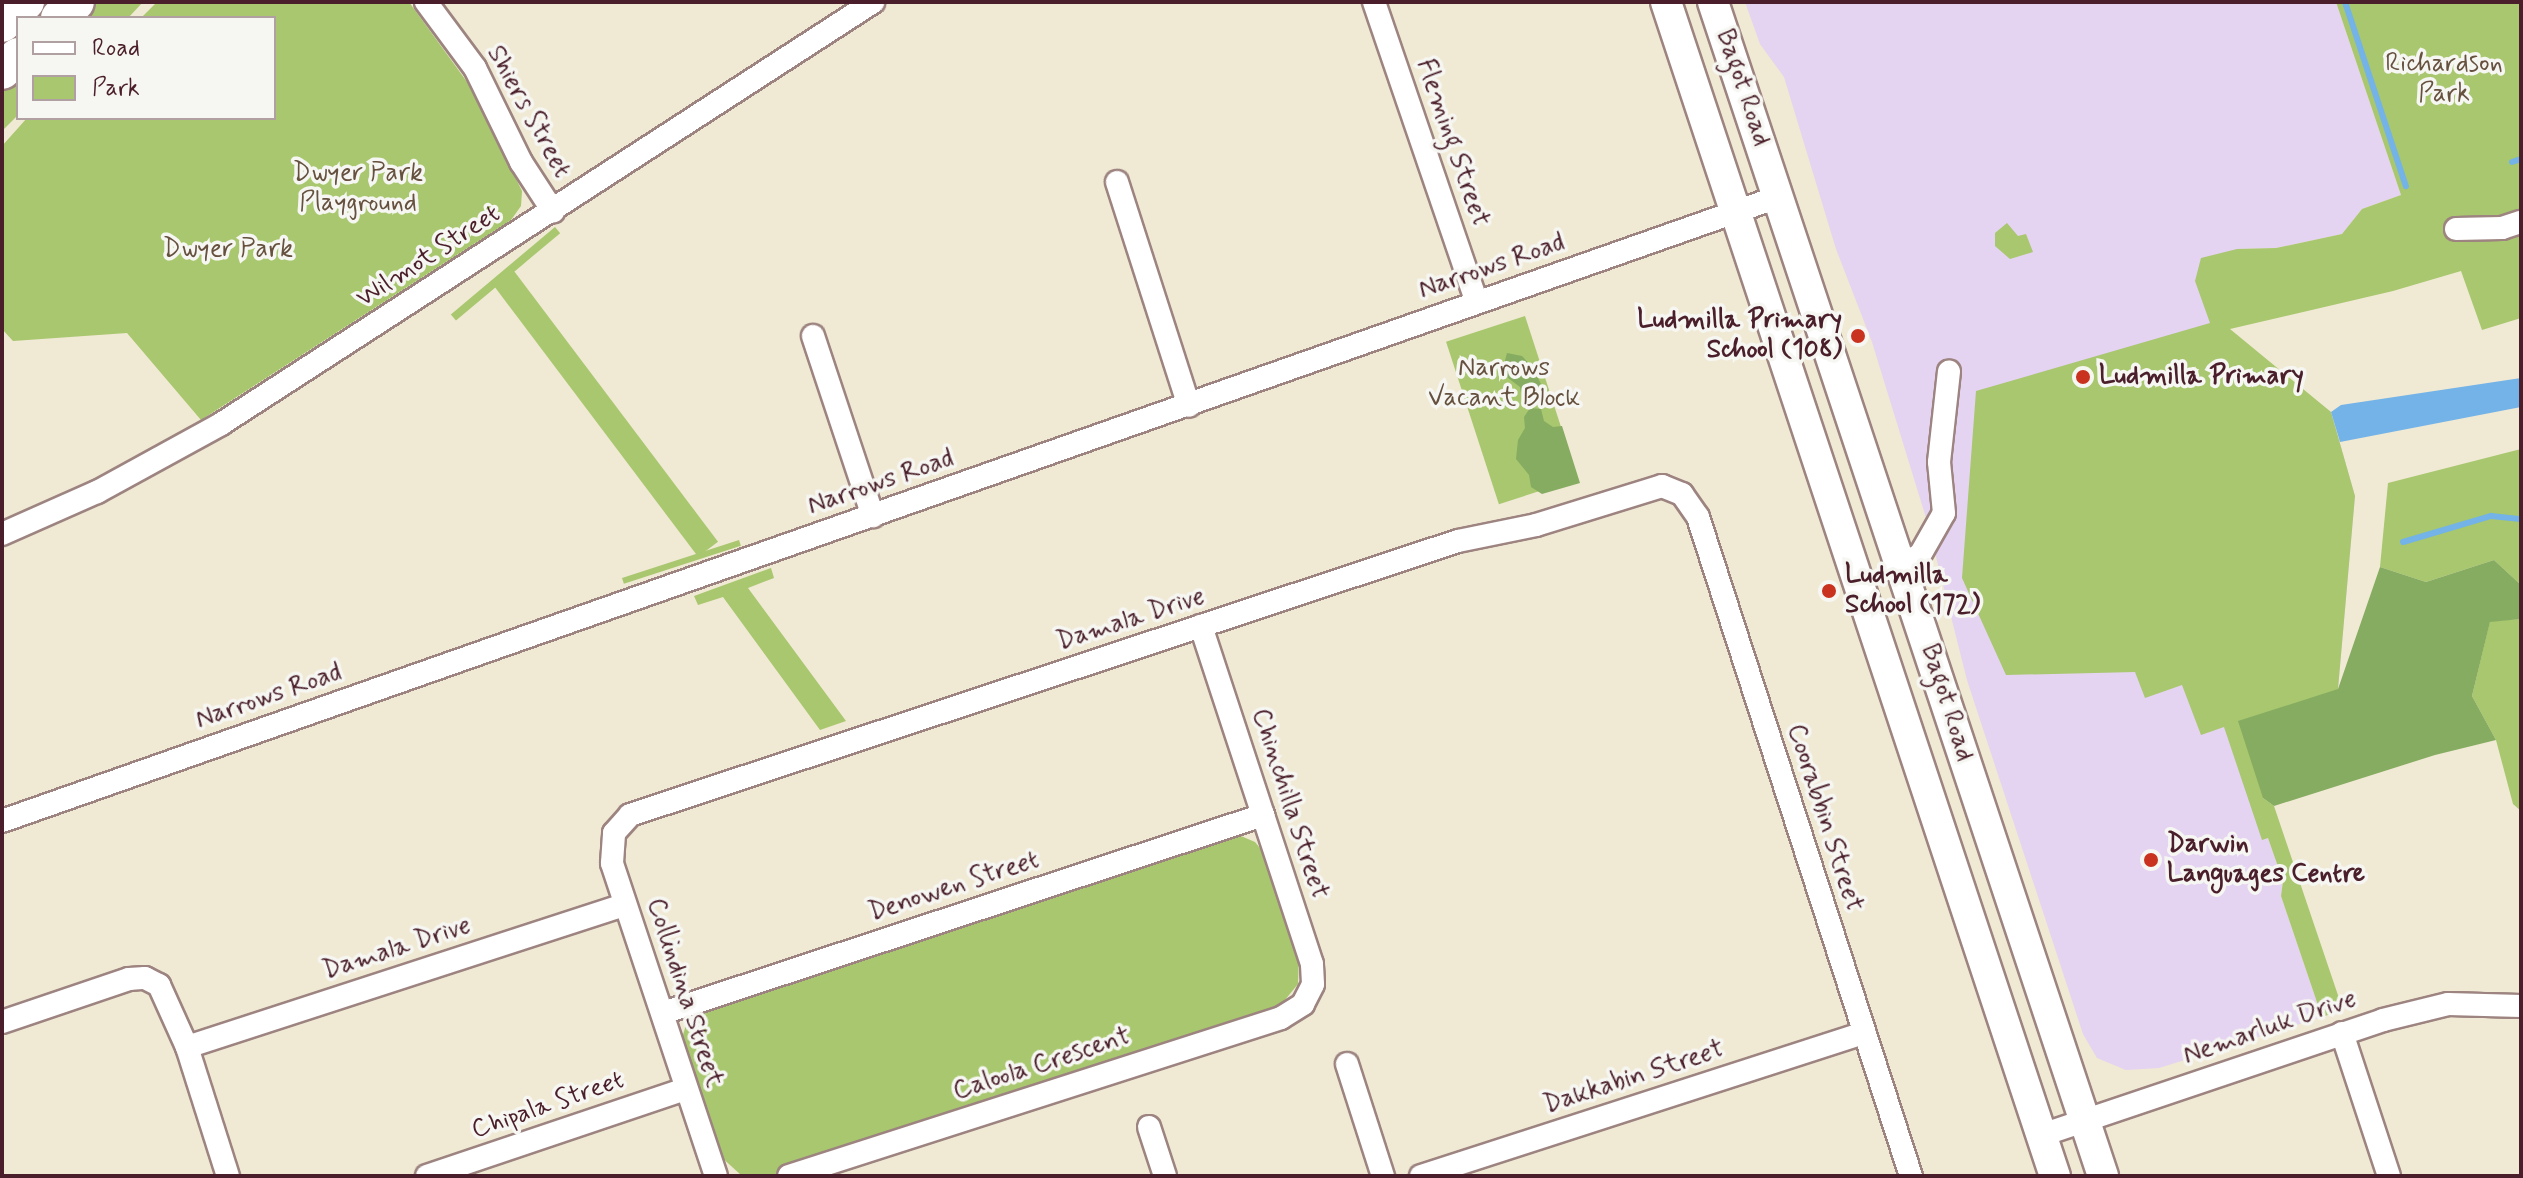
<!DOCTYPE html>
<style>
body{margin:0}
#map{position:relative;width:2523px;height:1178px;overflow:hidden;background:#f0e9d4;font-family:Mynerve,sans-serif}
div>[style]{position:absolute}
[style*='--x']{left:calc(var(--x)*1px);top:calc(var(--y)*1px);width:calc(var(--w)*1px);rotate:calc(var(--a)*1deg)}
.built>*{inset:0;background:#e4d3f1}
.green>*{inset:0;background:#a8c76e;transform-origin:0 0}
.forest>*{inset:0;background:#86ac61}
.water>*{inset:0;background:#73b3e7}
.stream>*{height:6px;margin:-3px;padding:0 3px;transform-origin:3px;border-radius:3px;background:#73b3e7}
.roads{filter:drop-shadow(2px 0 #9d8480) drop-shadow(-2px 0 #9d8480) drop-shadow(0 2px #9d8480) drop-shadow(0 -2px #9d8480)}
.minor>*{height:22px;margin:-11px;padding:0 11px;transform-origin:11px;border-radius:11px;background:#fff}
.secondary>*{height:30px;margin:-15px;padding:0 15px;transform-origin:15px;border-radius:15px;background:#fff}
.trunk>*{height:36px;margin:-18px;padding:0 18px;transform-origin:18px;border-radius:18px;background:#fff}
.dots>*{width:22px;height:22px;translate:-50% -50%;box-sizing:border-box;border:4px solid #f6f6f2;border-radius:50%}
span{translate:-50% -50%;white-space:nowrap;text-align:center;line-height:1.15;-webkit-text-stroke:7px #f6f6f2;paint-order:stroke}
.park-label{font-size:26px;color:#66513f}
.street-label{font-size:26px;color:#4a1f2b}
.poi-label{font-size:26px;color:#4a1f2b;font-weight:700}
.right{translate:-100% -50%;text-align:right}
.left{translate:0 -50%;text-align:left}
.frame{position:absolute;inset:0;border:4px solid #4a1f2b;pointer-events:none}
.legend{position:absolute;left:16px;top:16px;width:260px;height:104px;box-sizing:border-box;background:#f6f6f2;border:2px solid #b1a0a2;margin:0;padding:10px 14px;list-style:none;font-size:24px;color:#4a1f2b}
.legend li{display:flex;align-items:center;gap:16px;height:40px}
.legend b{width:40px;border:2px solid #b1a0a2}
</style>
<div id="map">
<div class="built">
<i style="clip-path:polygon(1745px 2px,2336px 2px,2401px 195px,2362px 209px,2342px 234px,2276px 248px,2237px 249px,2210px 322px,2331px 412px,2355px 496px,2338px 689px,2238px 721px,2262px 839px,2268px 838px,2283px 881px,2281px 896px,2322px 1017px,2159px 1068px,2126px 1070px,2097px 1058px,2083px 1034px,1967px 680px,1927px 521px,1872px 342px,1836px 249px,1784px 77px,1760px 44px)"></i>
</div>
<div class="green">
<i style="clip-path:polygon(98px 2px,143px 2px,128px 18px,80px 18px)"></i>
<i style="clip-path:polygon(157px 2px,409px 2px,470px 86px,522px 191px,521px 206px,511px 220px,201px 420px,127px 333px,13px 341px,2px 329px,2px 146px,27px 118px,274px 118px,274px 18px,141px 18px)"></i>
<i style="clip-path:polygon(2336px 2px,2521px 2px,2521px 318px,2482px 330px,2461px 271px,2393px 291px,2230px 329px,2331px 412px,2355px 496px,2338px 689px,2263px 798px,2274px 806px,2343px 1010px,2322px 1017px,2281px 896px,2283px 881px,2268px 838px,2262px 840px,2224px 727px,2201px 735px,2182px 685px,2145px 698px,2135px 672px,2006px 675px,1962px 578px,1976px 391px,2210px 323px,2195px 281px,2201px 258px,2237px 249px,2276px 248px,2342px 234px,2362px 209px,2401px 195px)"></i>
<i style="clip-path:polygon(18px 74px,18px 115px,2px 131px,2px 88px)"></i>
<i style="clip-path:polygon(2007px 223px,2018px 236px,2026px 234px,2033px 252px,2010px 259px,1995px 246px,1995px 233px)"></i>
<i style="left:555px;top:227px;width:8px;height:136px;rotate:50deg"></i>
<i style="left:511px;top:267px;width:344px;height:25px;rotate:53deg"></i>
<i style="left:1525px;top:316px;width:171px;height:83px;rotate:72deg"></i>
<i style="clip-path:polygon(2521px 449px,2521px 585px,2494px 560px,2426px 582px,2380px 567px,2388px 483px)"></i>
<i style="left:739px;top:540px;width:6px;height:123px;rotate:72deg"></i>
<i style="clip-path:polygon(771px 568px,774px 578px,748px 588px,846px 721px,820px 730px,723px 597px,698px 605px,694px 596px)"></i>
<i style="clip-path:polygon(2521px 619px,2521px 811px,2513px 804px,2496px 740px,2472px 696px,2490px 621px)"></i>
<i style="clip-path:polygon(1241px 836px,1255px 842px,1265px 854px,1299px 957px,1298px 984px,1280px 1006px,771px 1176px,741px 1175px,719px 1155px,681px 1041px,687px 1022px,695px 1014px,1228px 837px)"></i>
</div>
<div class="forest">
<i style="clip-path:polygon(1507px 353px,1522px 356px,1533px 368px,1541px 384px,1535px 394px,1522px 398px,1520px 387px,1508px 378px,1503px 368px)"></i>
<i style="clip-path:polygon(1530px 408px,1541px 409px,1544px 421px,1553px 427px,1562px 426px,1580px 483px,1542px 494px,1531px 487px,1529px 475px,1516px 459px,1518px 440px,1525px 428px,1524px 417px)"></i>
<i style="clip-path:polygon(2494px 560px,2521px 585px,2521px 619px,2490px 622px,2472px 696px,2496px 740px,2435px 755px,2274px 806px,2263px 798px,2238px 721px,2338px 689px,2380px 567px,2426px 582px)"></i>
</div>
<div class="water">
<i style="clip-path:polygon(2521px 378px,2521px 407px,2340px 442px,2331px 412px,2341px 405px)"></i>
</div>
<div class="stream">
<i style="--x:2345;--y:2;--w:194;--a:71.7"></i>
<i style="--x:2512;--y:162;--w:9;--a:-18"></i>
<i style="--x:2403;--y:542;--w:92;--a:-16.5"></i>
<i style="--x:2491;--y:516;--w:30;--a:6"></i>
</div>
<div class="roads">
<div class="minor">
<i style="--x:426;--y:2;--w:82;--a:53.4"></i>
<i style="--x:475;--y:68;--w:105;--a:63.9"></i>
<i style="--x:521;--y:162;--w:59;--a:56.9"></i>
<i style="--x:1374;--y:2;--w:317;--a:71.1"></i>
<i style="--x:1117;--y:182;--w:235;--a:72.2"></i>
<i style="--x:2456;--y:229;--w:46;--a:-1.2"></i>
<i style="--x:2502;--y:228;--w:20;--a:-18"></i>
<i style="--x:813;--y:336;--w:190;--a:71.6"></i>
<i style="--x:2;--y:534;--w:104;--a:-23.9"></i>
<i style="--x:97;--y:492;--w:141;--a:-28.7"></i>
<i style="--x:221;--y:424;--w:777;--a:-32.91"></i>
<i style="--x:1900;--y:565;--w:22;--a:-27"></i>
<i style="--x:1920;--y:555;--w:48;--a:-60.3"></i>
<i style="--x:1944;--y:513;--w:51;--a:-95.6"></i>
<i style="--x:1939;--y:462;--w:91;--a:-83.7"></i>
<i style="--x:2;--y:821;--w:1882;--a:-19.36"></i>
<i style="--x:663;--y:1013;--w:632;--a:-18.26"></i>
<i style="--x:2;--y:1022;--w:134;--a:-18.7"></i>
<i style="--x:129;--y:979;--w:16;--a:-4"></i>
<i style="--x:145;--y:978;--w:16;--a:27"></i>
<i style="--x:159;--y:985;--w:68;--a:65.7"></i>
<i style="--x:187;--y:1047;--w:135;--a:72.4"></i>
<i style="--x:2342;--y:1033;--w:151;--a:71.8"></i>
<i style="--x:187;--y:1047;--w:459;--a:-18"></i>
<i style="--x:1347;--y:1064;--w:118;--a:72.2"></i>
<i style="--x:1149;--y:1127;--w:52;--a:71.9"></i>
<i style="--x:2042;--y:1135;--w:360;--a:-18.6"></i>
<i style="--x:2383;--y:1020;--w:67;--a:-13.8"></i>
<i style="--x:2448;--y:1004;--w:73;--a:1.6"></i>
<i style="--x:427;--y:1176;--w:273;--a:-18.6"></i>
<i style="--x:716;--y:1176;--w:330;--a:-108.4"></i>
<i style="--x:612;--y:863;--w:30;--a:-86"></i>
<i style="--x:614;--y:833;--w:24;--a:-48"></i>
<i style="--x:630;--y:815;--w:872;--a:-18.31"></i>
<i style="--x:1458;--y:541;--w:80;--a:-11.6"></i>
<i style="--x:1536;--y:525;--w:132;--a:-17.2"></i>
<i style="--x:1662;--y:486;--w:22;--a:22"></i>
<i style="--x:1682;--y:494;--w:28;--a:55"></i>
<i style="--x:1698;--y:517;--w:693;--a:72.09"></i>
<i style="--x:789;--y:1176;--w:517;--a:-17.8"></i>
<i style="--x:1281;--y:1018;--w:26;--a:-32"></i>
<i style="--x:1303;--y:1004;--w:22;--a:-63"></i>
<i style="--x:1313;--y:984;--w:20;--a:-93"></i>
<i style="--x:1312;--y:964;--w:356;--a:-108.2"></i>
<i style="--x:1421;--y:1176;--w:466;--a:-17.9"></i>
</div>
<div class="secondary">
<i style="--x:1666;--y:2;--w:1237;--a:71.67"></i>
<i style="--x:1713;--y:2;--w:1237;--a:71.62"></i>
</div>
<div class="trunk">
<i style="--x:59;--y:18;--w:23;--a:-43"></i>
<i style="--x:2;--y:24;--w:33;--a:-43"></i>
<i style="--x:2;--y:71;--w:22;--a:-43"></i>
</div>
</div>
<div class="dots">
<i style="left:1858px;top:336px;background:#c8321e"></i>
<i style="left:2083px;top:377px;background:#c8321e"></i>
<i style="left:1829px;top:591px;background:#c8321e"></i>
<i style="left:2151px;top:860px;background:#c8321e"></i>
</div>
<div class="park-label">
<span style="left:2444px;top:80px">Richardson<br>Park</span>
<span style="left:358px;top:189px">Dwyer Park<br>Playground</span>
<span style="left:228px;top:250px">Dwyer Park</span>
<span style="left:1504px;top:384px">Narrows<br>Vacant Block</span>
</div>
<div class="street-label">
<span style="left:1742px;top:88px;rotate:71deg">Bagot Road</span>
<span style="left:528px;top:112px;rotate:61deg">Shiers Street</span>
<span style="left:1452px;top:143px;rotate:71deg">Fleming Street</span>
<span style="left:429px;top:257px;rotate:-33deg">Wilmot Street</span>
<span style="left:1492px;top:267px;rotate:-19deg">Narrows Road</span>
<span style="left:881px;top:483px;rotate:-19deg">Narrows Road</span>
<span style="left:1131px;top:620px;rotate:-18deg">Damala Drive</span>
<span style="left:269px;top:697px;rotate:-19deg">Narrows Road</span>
<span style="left:1946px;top:703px;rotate:72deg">Bagot Road</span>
<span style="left:1289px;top:804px;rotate:72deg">Chinchilla Street</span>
<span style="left:1824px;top:818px;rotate:72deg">Coorabbin Street</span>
<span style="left:954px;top:887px;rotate:-18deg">Denowen Street</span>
<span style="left:397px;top:949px;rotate:-18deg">Damala Drive</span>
<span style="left:684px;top:993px;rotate:72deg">Collindina Street</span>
<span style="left:2270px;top:1028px;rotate:-19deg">Nemarluk Drive</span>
<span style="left:1042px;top:1065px;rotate:-18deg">Caloola Crescent</span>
<span style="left:1634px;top:1078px;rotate:-18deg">Dakkabin Street</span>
<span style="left:548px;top:1106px;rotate:-19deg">Chipala Street</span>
</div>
<div class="poi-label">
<span class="right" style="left:1842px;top:336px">Ludmilla Primary<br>School (108)</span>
<span class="left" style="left:2099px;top:377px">Ludmilla Primary</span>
<span class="left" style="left:1845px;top:591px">Ludmilla<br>School (172)</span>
<span class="left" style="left:2167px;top:860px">Darwin<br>Languages Centre</span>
</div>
<div class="frame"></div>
<ul class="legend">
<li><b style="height:10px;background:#fff"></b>Road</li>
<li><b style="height:22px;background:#a8c76e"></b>Park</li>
</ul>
</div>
